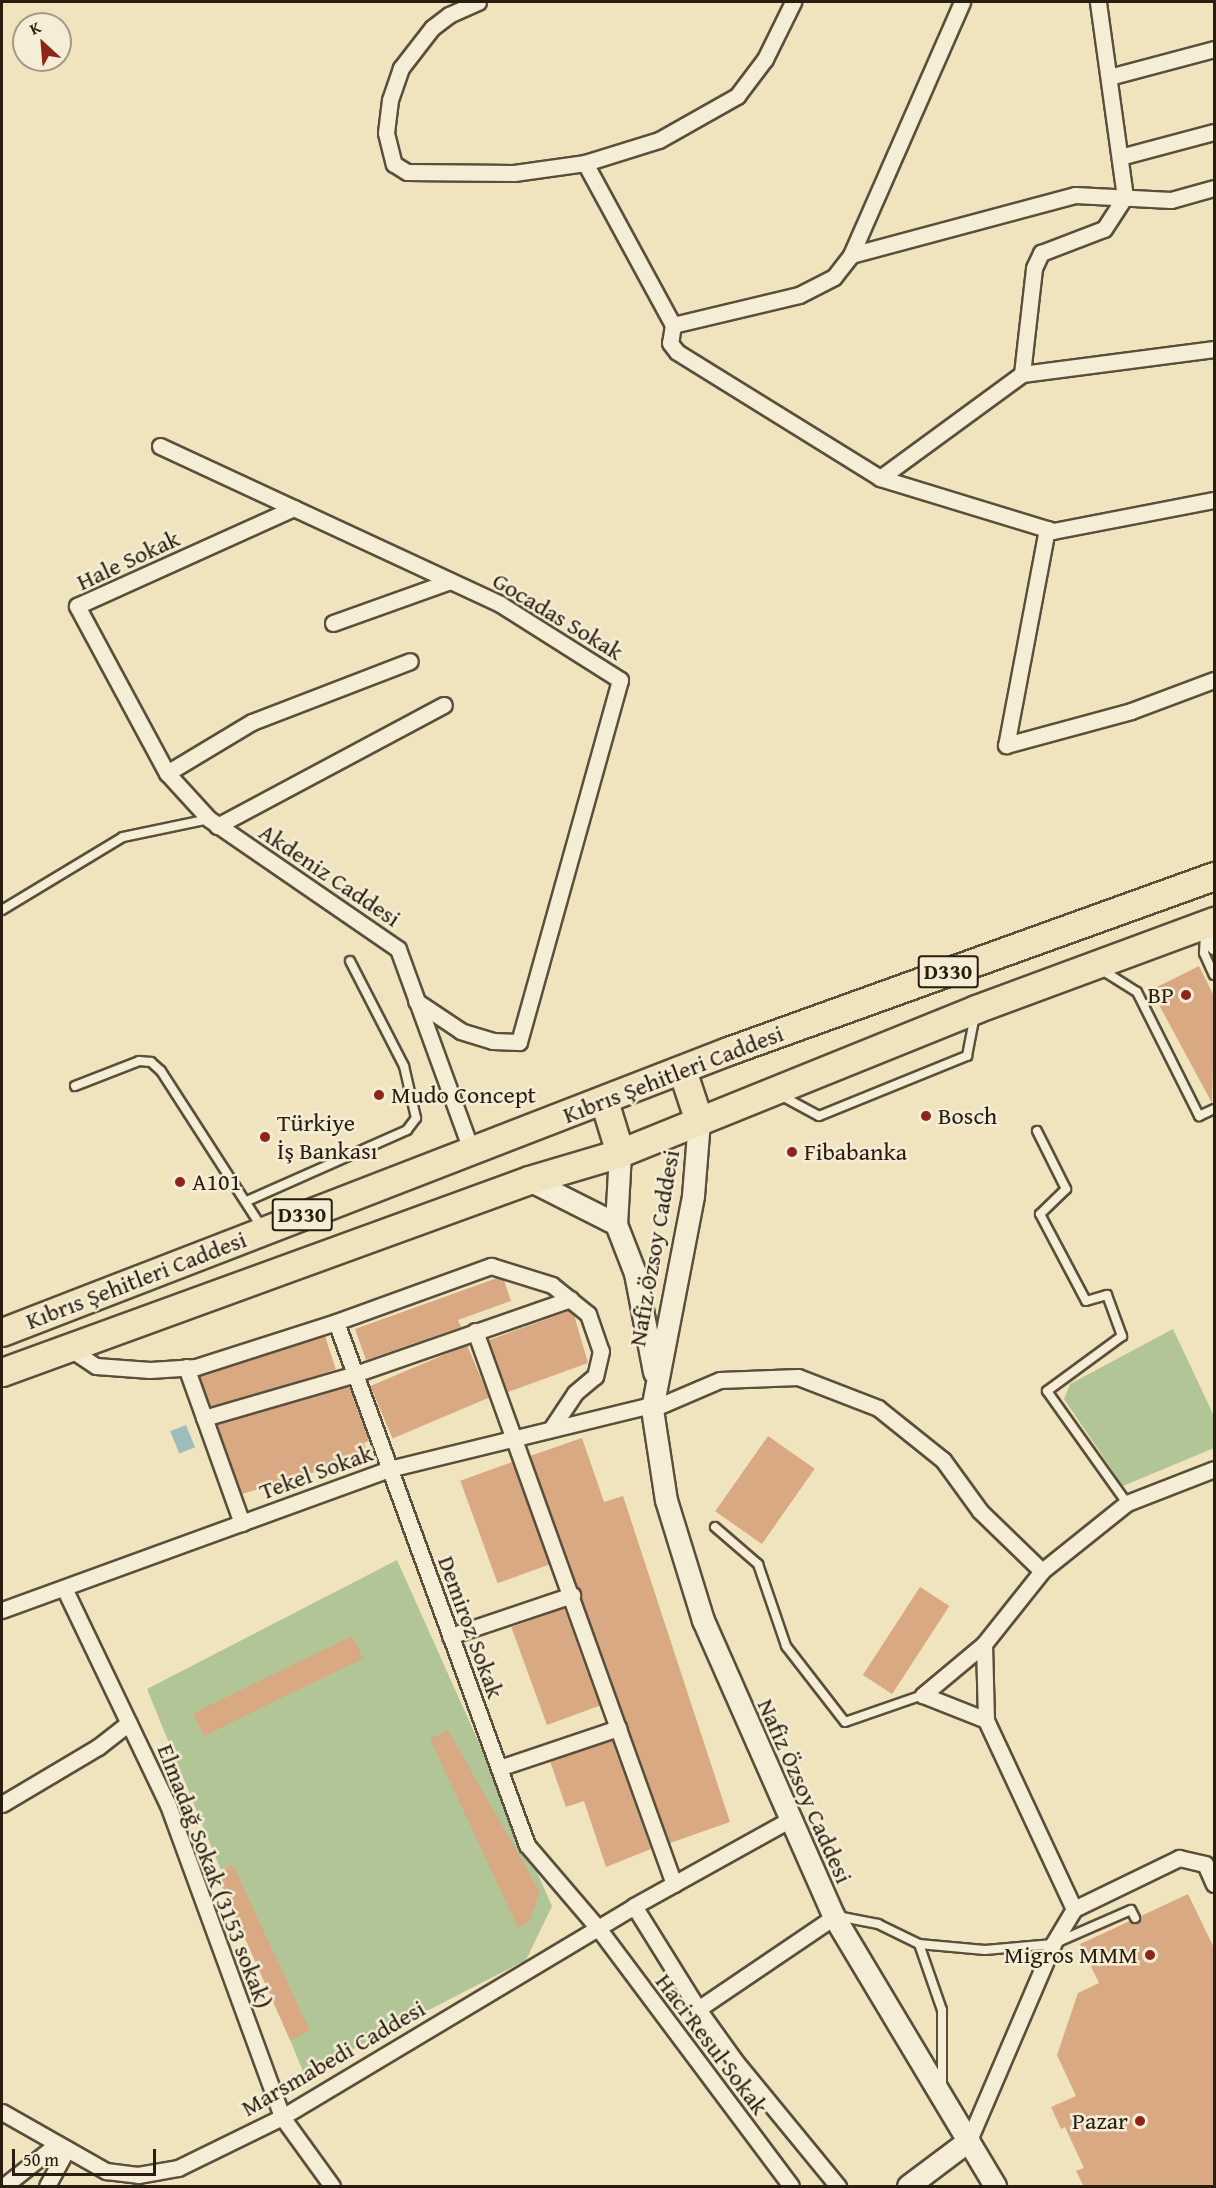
<!DOCTYPE html>
<meta charset="utf-8">
<style>
body{margin:0}
#map{position:relative;width:1216px;height:2188px;overflow:hidden;background:#efe4be;font-family:"Gentium Book Plus",serif}
div>[style]{position:absolute}
[style*='--x']{left:calc(var(--x)*1px);top:calc(var(--y)*1px);width:calc(var(--w)*1px);rotate:calc(var(--a)*1deg)}
.green>*{inset:0;background:#b2c596}
.water>*{inset:0;background:#9dbcbb;transform-origin:0 0}
.building>*{inset:0;background:#d9a983;transform-origin:0 0}
.roads{filter:drop-shadow(2px 0 #5a4f3b) drop-shadow(-2px 0 #5a4f3b) drop-shadow(0 2px #5a4f3b) drop-shadow(0 -2px #5a4f3b)}
.lane>*{height:8px;margin:-4px;padding:0 4px;transform-origin:4px;border-radius:4px;background:#f5edd5}
.street>*{height:15px;margin:-7.5px;padding:0 7.5px;transform-origin:7.5px;border-radius:7.5px;background:#f5edd5}
.secondary>*{height:21px;margin:-10.5px;padding:0 10.5px;transform-origin:10.5px;border-radius:10.5px;background:#f5edd5}
.highway>*{height:27px;margin:-13.5px;padding:0 13.5px;transform-origin:13.5px;border-radius:13.5px;background:#efe4be}
.dots>*{width:16px;height:16px;translate:-50% -50%;box-sizing:border-box;border:3px solid #f5edd5;border-radius:50%}
span{translate:-50% -50%;white-space:nowrap;text-align:center;line-height:1.15;-webkit-text-stroke:5px #f5edd5;paint-order:stroke}
.shield-label span{padding:2px 4px;background:#f5edd5;border:2px solid;border-radius:4px;-webkit-text-stroke-width:0}
.shield-label{font-size:22px;color:#291d0f;font-weight:700}
.street-label{font-size:24px;color:#291d0f}
.poi-label{font-size:24px;color:#291d0f}
.right{translate:-100% -50%;text-align:right}
.left{translate:0 -50%;text-align:left}
.frame{position:absolute;inset:0;border:3px solid #291d0f;pointer-events:none}
.north{position:absolute;left:12px;top:12px;width:60px;height:60px;box-sizing:border-box;background:#f5edd5;border:2px solid #a39a86;border-radius:50%;rotate:334deg;font-size:16px;font-weight:700;line-height:24px;text-align:center;color:#291d0f}
.north::after{content:'';display:block;margin:auto;width:21px;height:27px;background:#8f2418;clip-path:polygon(50% 0,100% 100%,50% 72%,0 100%)}
.scale{position:absolute;left:12px;top:2149px;width:144px;height:27px;box-sizing:border-box;border:3px solid #291d0f;border-top:0;padding-left:8px;font-size:18px;line-height:21px;white-space:nowrap;color:#291d0f;-webkit-text-stroke:4px #f5edd5;paint-order:stroke}
</style>
<div id="map">
<div class="green">
<i style="clip-path:polygon(1173px 1329px,1214px 1416px,1214px 1448px,1123px 1486px,1064px 1399px,1070px 1384px)"></i>
<i style="clip-path:polygon(397px 1560px,552px 1906px,526px 1960px,304px 2074px,147px 1689px)"></i>
</div>
<div class="water">
<i style="left:186px;top:1425px;width:24px;height:17px;rotate:68deg"></i>
</div>
<div class="building">
<i style="clip-path:polygon(1199px 966px,1215px 998px,1212px 1103px,1151px 990px)"></i>
<i style="clip-path:polygon(497px 1278px,504px 1280px,511px 1301px,458px 1320px,461px 1327px,366px 1360px,355px 1329px)"></i>
<i style="clip-path:polygon(569px 1311px,574px 1315px,588px 1363px,508px 1392px,489px 1340px)"></i>
<i style="left:325px;top:1336px;width:35px;height:132px;rotate:72deg"></i>
<i style="left:467px;top:1345px;width:57px;height:105px;rotate:67deg"></i>
<i style="clip-path:polygon(349px 1386px,369px 1441px,364px 1443px,368px 1456px,242px 1494px,217px 1424px)"></i>
<i style="left:768px;top:1436px;width:57px;height:92px;rotate:35deg"></i>
<i style="clip-path:polygon(582px 1438px,604px 1502px,623px 1496px,730px 1822px,670px 1843px,530px 1456px)"></i>
<i style="left:512px;top:1462px;width:109px;height:55px;rotate:70deg"></i>
<i style="left:920px;top:1587px;width:35px;height:105px;rotate:33deg"></i>
<i style="left:564px;top:1608px;width:104px;height:56px;rotate:70deg"></i>
<i style="left:352px;top:1636px;width:25px;height:177px;rotate:64deg"></i>
<i style="clip-path:polygon(448px 1730px,540px 1892px,529px 1922px,518px 1928px,430px 1739px)"></i>
<i style="clip-path:polygon(612px 1740px,651px 1849px,606px 1867px,584px 1801px,566px 1807px,550px 1761px)"></i>
<i style="clip-path:polygon(233px 1865px,310px 2031px,290px 2040px,216px 1873px)"></i>
<i style="clip-path:polygon(1188px 1894px,1215px 1950px,1215px 2187px,1084px 2187px,1076px 2171px,1084px 2168px,1065px 2127px,1061px 2129px,1051px 2107px,1076px 2096px,1057px 2055px,1078px 1993px,1099px 1983px,1080px 1944px,1130px 1921px,1137px 1924px,1141px 1916px)"></i>
</div>
<div class="roads">
<div class="lane">
<i style="--x:2;--y:910;--w:141;--a:-31.1"></i>
<i style="--x:123;--y:837;--w:88;--a:-11.8"></i>
<i style="--x:1205;--y:934;--w:19;--a:93"></i>
<i style="--x:1204;--y:953;--w:24;--a:66"></i>
<i style="--x:1102;--y:970;--w:41;--a:32.2"></i>
<i style="--x:1137;--y:992;--w:139;--a:63.4"></i>
<i style="--x:1199;--y:1116;--w:17;--a:-25"></i>
<i style="--x:75;--y:1086;--w:69;--a:-21.3"></i>
<i style="--x:139;--y:1061;--w:12;--a:5"></i>
<i style="--x:151;--y:1062;--w:13;--a:42"></i>
<i style="--x:161;--y:1071;--w:184;--a:57.2"></i>
<i style="--x:780;--y:1095;--w:44;--a:28.3"></i>
<i style="--x:819;--y:1116;--w:160;--a:-22.1"></i>
<i style="--x:967;--y:1056;--w:42;--a:-79"></i>
<i style="--x:1037;--y:1131;--w:65;--a:63.4"></i>
<i style="--x:1066;--y:1189;--w:36;--a:136"></i>
<i style="--x:1040;--y:1214;--w:98;--a:62.1"></i>
<i style="--x:1086;--y:1301;--w:22;--a:-16"></i>
<i style="--x:1107;--y:1295;--w:44;--a:69.9"></i>
<i style="--x:1122;--y:1336;--w:93;--a:143.7"></i>
<i style="--x:1047;--y:1391;--w:138;--a:54.5"></i>
<i style="--x:247;--y:1201;--w:175;--a:-23.9"></i>
<i style="--x:407;--y:1130;--w:15;--a:-53"></i>
<i style="--x:416;--y:1118;--w:53;--a:-103"></i>
<i style="--x:404;--y:1066;--w:118;--a:-117.2"></i>
<i style="--x:715;--y:1527;--w:57;--a:40.7"></i>
<i style="--x:758;--y:1564;--w:87;--a:71.1"></i>
<i style="--x:786;--y:1646;--w:96;--a:52.2"></i>
<i style="--x:845;--y:1722;--w:83;--a:-19.1"></i>
<i style="--x:837;--y:1916;--w:42;--a:11"></i>
<i style="--x:878;--y:1924;--w:46;--a:26"></i>
<i style="--x:919;--y:1944;--w:66;--a:5.2"></i>
<i style="--x:985;--y:1950;--w:68;--a:-5"></i>
<i style="--x:1053;--y:1944;--w:85;--a:-23.6"></i>
<i style="--x:1131;--y:1910;--w:9;--a:63"></i>
<i style="--x:919;--y:1944;--w:70;--a:70.8"></i>
<i style="--x:942;--y:2010;--w:75;--a:90"></i>
</div>
<div class="street">
<i style="--x:478;--y:2;--w:32;--a:156"></i>
<i style="--x:449;--y:15;--w:21;--a:143"></i>
<i style="--x:432;--y:28;--w:51;--a:127.8"></i>
<i style="--x:401;--y:68;--w:34;--a:109"></i>
<i style="--x:390;--y:100;--w:33;--a:97"></i>
<i style="--x:386;--y:133;--w:32;--a:76"></i>
<i style="--x:394;--y:164;--w:15;--a:32"></i>
<i style="--x:407;--y:172;--w:107;--a:0.5"></i>
<i style="--x:514;--y:173;--w:72;--a:-8"></i>
<i style="--x:585;--y:163;--w:77;--a:-17.3"></i>
<i style="--x:659;--y:140;--w:90;--a:-29.4"></i>
<i style="--x:737;--y:96;--w:46;--a:-52.9"></i>
<i style="--x:765;--y:59;--w:64;--a:-63.8"></i>
<i style="--x:1109;--y:77;--w:109;--a:-14.9"></i>
<i style="--x:1120;--y:157;--w:97;--a:-14.9"></i>
<i style="--x:585;--y:163;--w:184;--a:61.5"></i>
<i style="--x:673;--y:325;--w:130;--a:-13.4"></i>
<i style="--x:799;--y:295;--w:39;--a:-27"></i>
<i style="--x:834;--y:277;--w:28;--a:-52"></i>
<i style="--x:851;--y:255;--w:232;--a:-15"></i>
<i style="--x:1075;--y:195;--w:96;--a:3"></i>
<i style="--x:1171;--y:200;--w:45;--a:-15.6"></i>
<i style="--x:851;--y:255;--w:276;--a:-66.3"></i>
<i style="--x:673;--y:325;--w:18;--a:99"></i>
<i style="--x:670;--y:343;--w:11;--a:52"></i>
<i style="--x:677;--y:352;--w:239;--a:31.8"></i>
<i style="--x:880;--y:478;--w:181;--a:17"></i>
<i style="--x:1053;--y:531;--w:164;--a:-10.9"></i>
<i style="--x:1022;--y:374;--w:107;--a:-83.5"></i>
<i style="--x:1034;--y:268;--w:17;--a:-65"></i>
<i style="--x:1041;--y:253;--w:67;--a:-20.9"></i>
<i style="--x:1104;--y:229;--w:38;--a:-57"></i>
<i style="--x:1125;--y:197;--w:197;--a:-97.9"></i>
<i style="--x:160;--y:446;--w:375;--a:24.9"></i>
<i style="--x:500;--y:604;--w:142;--a:32.3"></i>
<i style="--x:620;--y:680;--w:376;--a:105.6"></i>
<i style="--x:519;--y:1042;--w:26;--a:-178"></i>
<i style="--x:493;--y:1041;--w:34;--a:-163"></i>
<i style="--x:461;--y:1031;--w:54;--a:-146.3"></i>
<i style="--x:880;--y:478;--w:176;--a:-36.2"></i>
<i style="--x:1022;--y:374;--w:194;--a:-7.4"></i>
<i style="--x:294;--y:508;--w:238;--a:155.7"></i>
<i style="--x:77;--y:606;--w:190;--a:61.7"></i>
<i style="--x:167;--y:773;--w:62;--a:47.6"></i>
<i style="--x:209;--y:819;--w:229;--a:34.5"></i>
<i style="--x:398;--y:949;--w:214;--a:70"></i>
<i style="--x:1047;--y:529;--w:220;--a:100.7"></i>
<i style="--x:1006;--y:745;--w:130;--a:-15.2"></i>
<i style="--x:1131;--y:711;--w:89;--a:-20.5"></i>
<i style="--x:333;--y:623;--w:124;--a:-19.7"></i>
<i style="--x:167;--y:773;--w:99;--a:-31"></i>
<i style="--x:252;--y:722;--w:169;--a:-21.1"></i>
<i style="--x:217;--y:826;--w:257;--a:-28.1"></i>
<i style="--x:1205;--y:925;--w:23;--a:67"></i>
<i style="--x:336;--y:1322;--w:557;--a:69.94"></i>
<i style="--x:527;--y:1845;--w:109;--a:49.5"></i>
<i style="--x:598;--y:1928;--w:322;--a:53.2"></i>
<i style="--x:475;--y:1331;--w:588;--a:70.21"></i>
<i style="--x:69;--y:1348;--w:32;--a:34"></i>
<i style="--x:96;--y:1366;--w:54;--a:4.2"></i>
<i style="--x:150;--y:1370;--w:46;--a:-3.7"></i>
<i style="--x:196;--y:1367;--w:147;--a:-17.8"></i>
<i style="--x:336;--y:1322;--w:165;--a:-19.9"></i>
<i style="--x:491;--y:1266;--w:64;--a:17.3"></i>
<i style="--x:552;--y:1285;--w:46;--a:38.9"></i>
<i style="--x:588;--y:1314;--w:39;--a:71"></i>
<i style="--x:601;--y:1351;--w:26;--a:103"></i>
<i style="--x:595;--y:1376;--w:26;--a:140"></i>
<i style="--x:575;--y:1393;--w:43;--a:123.7"></i>
<i style="--x:186;--y:1367;--w:166;--a:70.3"></i>
<i style="--x:652;--y:1409;--w:74;--a:-23.1"></i>
<i style="--x:720;--y:1380;--w:78;--a:-2.2"></i>
<i style="--x:798;--y:1377;--w:86;--a:21.2"></i>
<i style="--x:878;--y:1408;--w:83;--a:38.7"></i>
<i style="--x:943;--y:1460;--w:63;--a:54"></i>
<i style="--x:980;--y:1511;--w:86;--a:44.1"></i>
<i style="--x:204;--y:1418;--w:157;--a:-16.2"></i>
<i style="--x:355;--y:1374;--w:228;--a:-19.2"></i>
<i style="--x:65;--y:1590;--w:238;--a:64.4"></i>
<i style="--x:168;--y:1805;--w:332;--a:69.9"></i>
<i style="--x:282;--y:2117;--w:85;--a:54.1"></i>
<i style="--x:2;--y:1610;--w:412;--a:-20"></i>
<i style="--x:389;--y:1469;--w:274;--a:-13.7"></i>
<i style="--x:450;--y:1636;--w:129;--a:-18.6"></i>
<i style="--x:984;--y:1644;--w:80;--a:140.1"></i>
<i style="--x:923;--y:1695;--w:68;--a:21.6"></i>
<i style="--x:499;--y:1768;--w:126;--a:-18.6"></i>
<i style="--x:2;--y:1804;--w:112;--a:-30.7"></i>
<i style="--x:98;--y:1747;--w:39;--a:-38"></i>
<i style="--x:634;--y:1906;--w:121;--a:58.1"></i>
<i style="--x:698;--y:2009;--w:65;--a:54.4"></i>
<i style="--x:736;--y:2062;--w:161;--a:50.6"></i>
<i style="--x:1074;--y:1909;--w:208;--a:-115"></i>
<i style="--x:986;--y:1720;--w:76;--a:-91.5"></i>
<i style="--x:984;--y:1644;--w:93;--a:-51.5"></i>
<i style="--x:1042;--y:1571;--w:109;--a:-38.7"></i>
<i style="--x:1127;--y:1503;--w:93;--a:-21.3"></i>
<i style="--x:698;--y:2009;--w:164;--a:-34.1"></i>
<i style="--x:2;--y:2112;--w:120;--a:29.6"></i>
<i style="--x:106;--y:2171;--w:32;--a:7"></i>
<i style="--x:138;--y:2175;--w:41;--a:-9.9"></i>
<i style="--x:178;--y:2168;--w:116;--a:-26.1"></i>
<i style="--x:282;--y:2117;--w:410;--a:-30.9"></i>
<i style="--x:634;--y:1906;--w:177;--a:-29"></i>
<i style="--x:969;--y:2140;--w:213;--a:-66.8"></i>
<i style="--x:1053;--y:1944;--w:41;--a:-59"></i>
<i style="--x:1074;--y:1909;--w:117;--a:-25.9"></i>
<i style="--x:1179;--y:1858;--w:27;--a:13"></i>
<i style="--x:1205;--y:1864;--w:22;--a:66"></i>
<i style="--x:4;--y:2186;--w:68;--a:-38.4"></i>
<i style="--x:47;--y:2186;--w:42;--a:-61.6"></i>
</div>
<div class="secondary">
<i style="--x:699;--y:1121;--w:75;--a:94.6"></i>
<i style="--x:693;--y:1196;--w:217;--a:100.9"></i>
<i style="--x:652;--y:1409;--w:92;--a:81.3"></i>
<i style="--x:666;--y:1500;--w:126;--a:72.9"></i>
<i style="--x:703;--y:1620;--w:322;--a:66.2"></i>
<i style="--x:833;--y:1915;--w:316;--a:59.1"></i>
<i style="--x:620;--y:1153;--w:71;--a:93.2"></i>
<i style="--x:616;--y:1224;--w:53;--a:68.8"></i>
<i style="--x:635;--y:1273;--w:101;--a:79.1"></i>
<i style="--x:529;--y:1180;--w:97;--a:26.8"></i>
<i style="--x:908;--y:2186;--w:76;--a:-37"></i>
</div>
<div class="highway">
<i style="--x:682;--y:1070;--w:54;--a:71.6"></i>
<i style="--x:604;--y:1101;--w:54;--a:72.9"></i>
<i style="--x:2;--y:1332;--w:778;--a:-21.16"></i>
<i style="--x:728;--y:1051;--w:517;--a:-19.8"></i>
<i style="--x:2;--y:1372;--w:561;--a:-20.02"></i>
<i style="--x:529;--y:1180;--w:95;--a:-16.5"></i>
<i style="--x:620;--y:1153;--w:384;--a:-22"></i>
<i style="--x:976;--y:1009;--w:254;--a:-20.3"></i>
</div>
</div>
<div class="dots">
<i style="left:1186px;top:995px;background:#8f2418"></i>
<i style="left:379px;top:1095px;background:#8f2418"></i>
<i style="left:926px;top:1116px;background:#8f2418"></i>
<i style="left:265px;top:1137px;background:#8f2418"></i>
<i style="left:792px;top:1152px;background:#8f2418"></i>
<i style="left:180px;top:1182px;background:#8f2418"></i>
<i style="left:1150px;top:1955px;background:#8f2418"></i>
<i style="left:1140px;top:2121px;background:#8f2418"></i>
</div>
<div class="shield-label">
<span style="left:948px;top:972px">D330</span>
<span style="left:302px;top:1215px">D330</span>
</div>
<div class="street-label">
<span style="left:128px;top:560px;rotate:-25deg">Hale Sokak</span>
<span style="left:558px;top:616px;rotate:31deg">Gocadas Sokak</span>
<span style="left:330px;top:875px;rotate:34deg">Akdeniz Caddesi</span>
<span style="left:673px;top:1074px;rotate:-21deg">Kıbrıs Şehitleri Caddesi</span>
<span style="left:654px;top:1248px;rotate:-80deg">Nafiz Özsoy Caddesi</span>
<span style="left:136px;top:1280px;rotate:-21deg">Kıbrıs Şehitleri Caddesi</span>
<span style="left:316px;top:1472px;rotate:-20deg">Tekel Sokak</span>
<span style="left:471px;top:1627px;rotate:70deg">Demiroz Sokak</span>
<span style="left:805px;top:1791px;rotate:66deg">Nafiz Özsoy Caddesi</span>
<span style="left:215px;top:1876px;rotate:69deg">Elmadağ Sokak (3153 sokak)</span>
<span style="left:712px;top:2044px;rotate:53deg">Haci Resul Sokak</span>
<span style="left:333px;top:2058px;rotate:-30deg">Marsmabedi Caddesi</span>
</div>
<div class="poi-label">
<span class="right" style="left:1174px;top:995px">BP</span>
<span class="left" style="left:391px;top:1095px">Mudo Concept</span>
<span class="left" style="left:938px;top:1116px">Bosch</span>
<span class="left" style="left:277px;top:1137px">Türkiye<br>İş Bankası</span>
<span class="left" style="left:804px;top:1152px">Fibabanka</span>
<span class="left" style="left:192px;top:1182px">A101</span>
<span class="right" style="left:1138px;top:1955px">Migros MMM</span>
<span class="right" style="left:1128px;top:2121px">Pazar</span>
</div>
<div class="frame"></div>
<div class="north">K</div>
<div class="scale">50 m</div>
</div>
